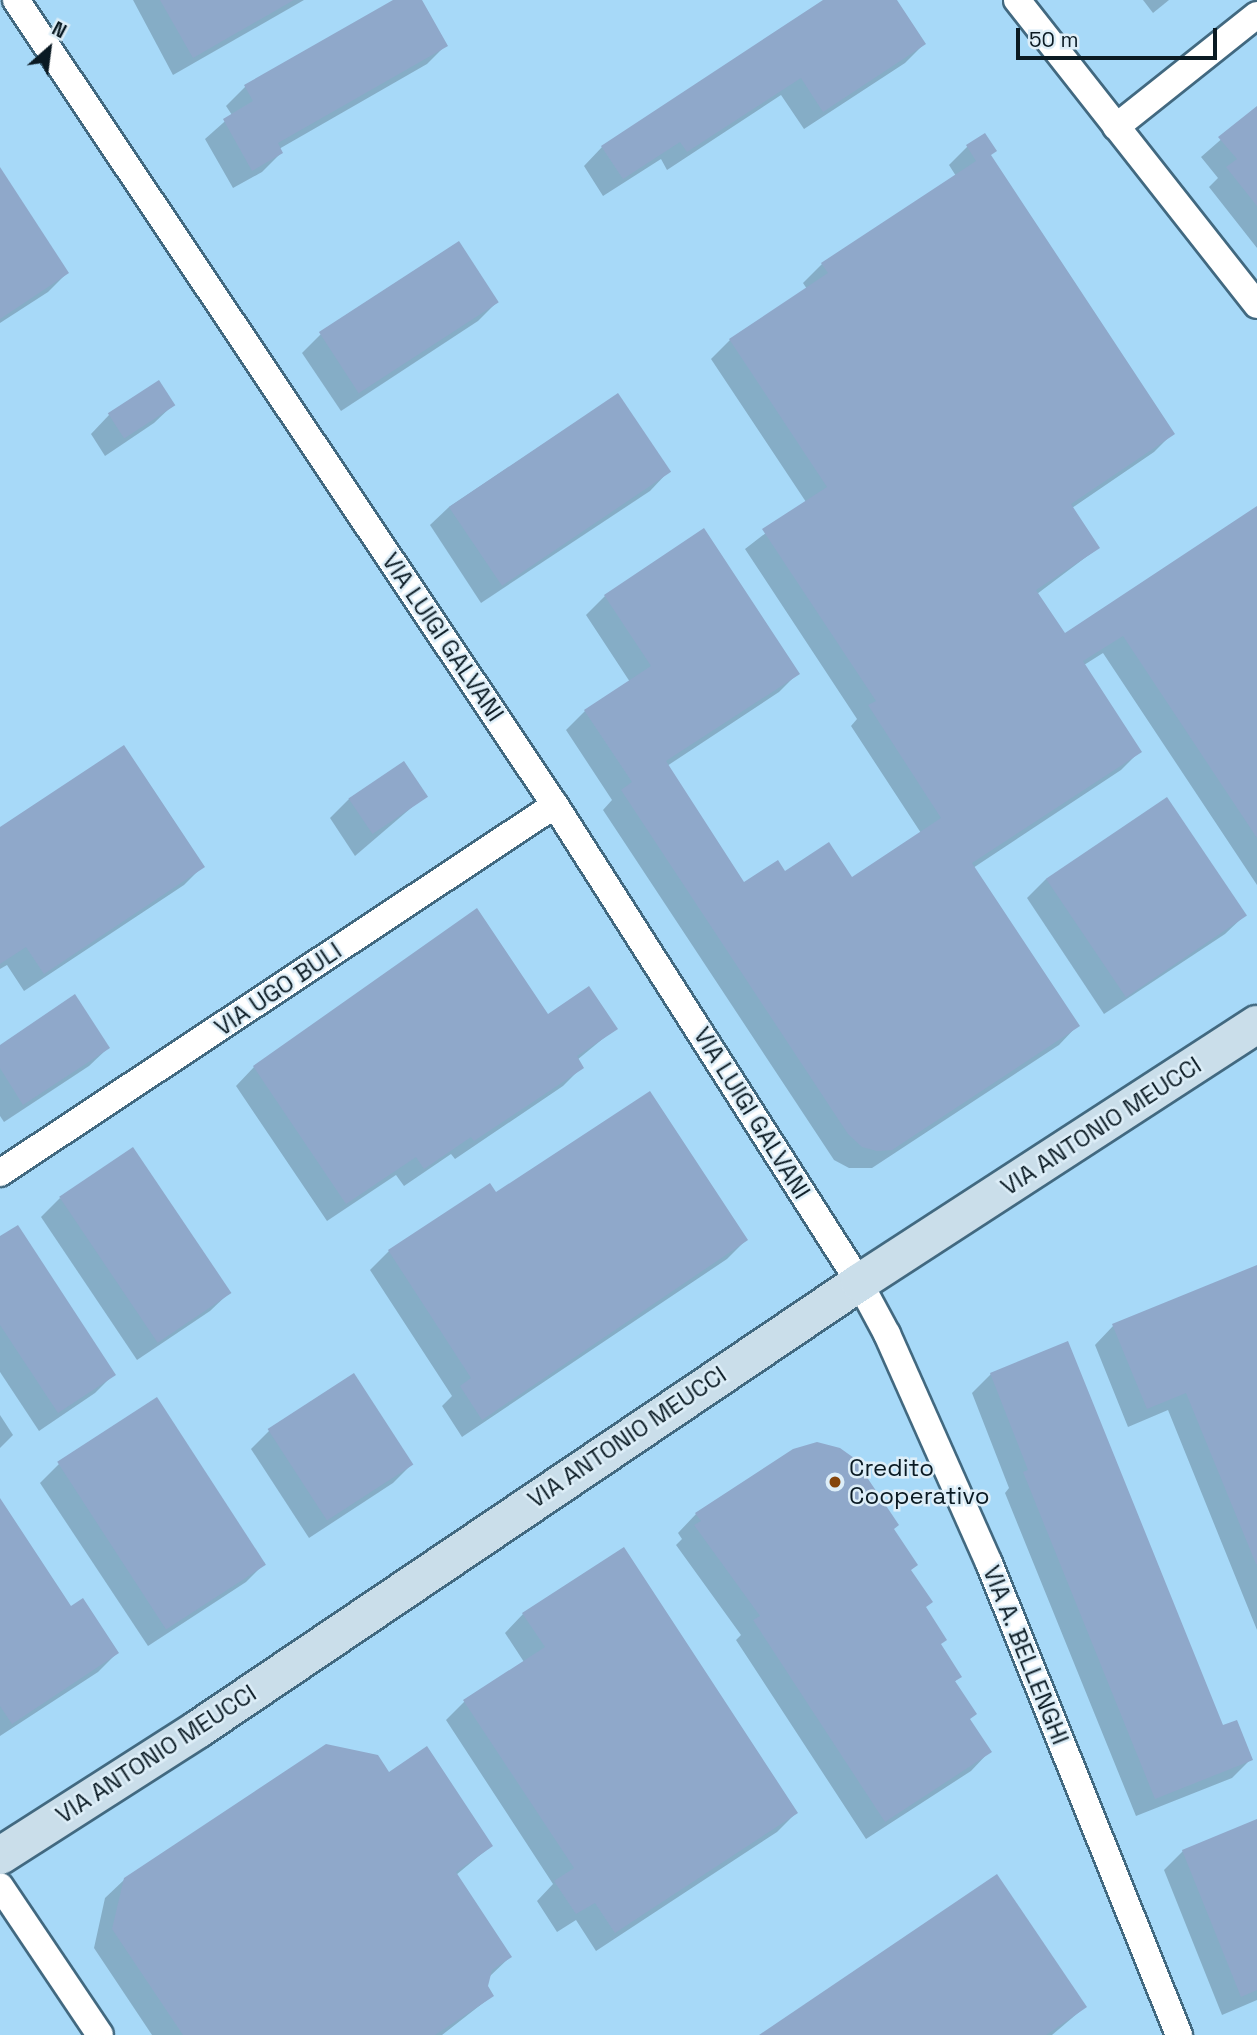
<!DOCTYPE html>
<style>
body{margin:0}
#map{position:relative;width:1257px;height:2035px;overflow:hidden;background:#bae5ff;font-family:"Space Grotesk",sans-serif}
div>[style]{position:absolute}
[style*='--x']{left:calc(var(--x)*1px);top:calc(var(--y)*1px);width:calc(var(--w)*1px);rotate:calc(var(--a)*1deg)}
.built>*{inset:0;background:#a7d9f8;transform-origin:0 0}
.shadow>*{inset:0;background:#0003}
.building>*{inset:0;background:#8fa8ca;transform-origin:0 0}
.roads{filter:drop-shadow(2px 0 #426980) drop-shadow(-2px 0 #426980) drop-shadow(0 2px #426980) drop-shadow(0 -2px #426980)}
.street>*{height:26px;margin:-13px;padding:0 13px;transform-origin:13px;border-radius:13px;background:#fff}
.secondary>*{height:37px;margin:-18.5px;padding:0 18.5px;transform-origin:18.5px;border-radius:18.5px;background:#cadeea}
.dots>*{width:19px;height:19px;translate:-50% -50%;box-sizing:border-box;border:4px solid #ddeef8;border-radius:50%}
span{translate:-50% -50%;white-space:nowrap;text-align:center;line-height:1.15;-webkit-text-stroke:5px #ddeef8;paint-order:stroke}
.street-label{font-size:24px;color:#0a1a23}
.poi-label{font-size:24px;color:#0a1a23}
.left{translate:0 -50%;text-align:left}
.north{position:absolute;left:14px;top:14px;width:70px;height:70px;-webkit-text-stroke:5px #ddeef8;paint-order:stroke;rotate:28deg;font-size:19px;font-weight:700;line-height:28px;text-align:center;color:#0a1a23}
.north::after{content:'';display:block;margin:auto;width:24px;height:32px;background:#0a1a23;clip-path:polygon(50% 0,100% 100%,50% 72%,0 100%)}
.scale{position:absolute;left:1016px;top:28px;width:201px;height:32px;box-sizing:border-box;border:4px solid #0a1a23;border-top:0;padding-left:9px;font-size:21px;line-height:24px;white-space:nowrap;color:#0a1a23;-webkit-text-stroke:5px #ddeef8;paint-order:stroke}
</style>
<div id="map">
<div class="built">
<i style="left:0;top:0;width:1257px;height:2035px"></i>
</div>
<div class="shadow">
<i style="clip-path:polygon(133px 0,304px 0,173px 75px)"></i>
<i style="clip-path:polygon(397px 0,420px 0,446px 45px,427px 64px,279px 149px,281px 153px,262px 172px,233px 188px,205px 139px,232px 115px,226px 106px,245px 87px)"></i>
<i style="clip-path:polygon(826px 0,895px 0,924px 44px,905px 63px,804px 129px,781px 95px,667px 170px,661px 159px,603px 196px,584px 166px,602px 147px)"></i>
<i style="clip-path:polygon(1143px 0,1169px 0,1153px 13px)"></i>
<i style="clip-path:polygon(1257px 108px,1257px 248px,1209px 187px,1218px 178px,1201px 157px)"></i>
<i style="clip-path:polygon(968px 146px,990px 156px,1173px 433px,1154px 452px,1072px 508px,1098px 548px,1037px 594px,1065px 636px,1257px 508px,1257px 885px,1103px 653px,1084px 665px,1140px 751px,1121px 770px,973px 868px,1077px 1026px,1059px 1045px,872px 1168px,849px 1168px,834px 1160px,603px 810px,612px 800px,566px 730px,585px 711px,630px 682px,586px 615px,605px 596px,798px 673px,779px 692px,667px 766px,744px 885px,785px 873px,851px 880px,921px 833px,851px 726px,857px 719px,745px 549px,806px 502px,711px 359px,730px 340px,807px 289px,803px 283px,822px 264px,956px 176px,949px 165px)"></i>
<i style="clip-path:polygon(0 181px,67px 273px,48px 292px,0 323px)"></i>
<i style="clip-path:polygon(497px 302px,478px 321px,341px 411px,302px 353px,321px 334px)"></i>
<i style="clip-path:polygon(617px 395px,668px 472px,650px 491px,481px 603px,430px 525px,449px 507px)"></i>
<i style="clip-path:polygon(173px 405px,154px 423px,105px 456px,91px 434px,109px 415px)"></i>
<i style="clip-path:polygon(404px 763px,425px 796px,355px 856px,330px 818px,349px 799px)"></i>
<i style="clip-path:polygon(0 829px,203px 866px,184px 885px,24px 991px,7px 965px,0 969px)"></i>
<i style="clip-path:polygon(1046px 879px,1244px 916px,1225px 934px,1104px 1014px,1027px 898px)"></i>
<i style="clip-path:polygon(547px 1016px,616px 1028px,577px 1060px,582px 1067px,563px 1086px,455px 1159px,451px 1154px,404px 1186px,396px 1175px,327px 1221px,236px 1086px,254px 1067px)"></i>
<i style="clip-path:polygon(0 1048px,108px 1048px,89px 1066px,4px 1122px,0 1116px)"></i>
<i style="clip-path:polygon(496px 1195px,746px 1240px,727px 1259px,462px 1437px,442px 1406px,452px 1396px,370px 1270px,389px 1251px)"></i>
<i style="clip-path:polygon(60px 1198px,229px 1293px,210px 1311px,137px 1360px,41px 1217px)"></i>
<i style="clip-path:polygon(0 1239px,114px 1374px,95px 1393px,39px 1431px,0 1372px)"></i>
<i style="clip-path:polygon(1257px 1267px,1257px 1630px,1168px 1410px,1128px 1427px,1095px 1345px,1113px 1326px)"></i>
<i style="clip-path:polygon(991px 1374px,1222px 1728px,1251px 1759px,1232px 1778px,1136px 1816px,1005px 1493px,1009px 1488px,972px 1393px)"></i>
<i style="clip-path:polygon(0 1415px,13px 1435px,0 1448px)"></i>
<i style="clip-path:polygon(270px 1430px,412px 1464px,393px 1483px,309px 1538px,251px 1449px)"></i>
<i style="clip-path:polygon(59px 1464px,265px 1563px,246px 1582px,148px 1646px,40px 1483px)"></i>
<i style="clip-path:polygon(0 1507px,71px 1608px,117px 1653px,98px 1672px,0 1736px)"></i>
<i style="clip-path:polygon(696px 1514px,892px 1529px,939px 1645px,960px 1677px,954px 1682px,969px 1720px,989px 1752px,971px 1771px,866px 1839px,736px 1640px,741px 1635px,676px 1545px,682px 1539px,678px 1533px)"></i>
<i style="clip-path:polygon(523px 1614px,796px 1813px,777px 1832px,596px 1951px,576px 1920px,557px 1932px,537px 1901px,553px 1884px,446px 1720px,464px 1702px,524px 1662px,505px 1633px)"></i>
<i style="clip-path:polygon(389px 1774px,491px 1846px,456px 1875px,510px 1957px,488px 1978px,486px 1987px,492px 1996px,442px 2035px,152px 2035px,94px 1948px,105px 1898px,125px 1879px)"></i>
<i style="clip-path:polygon(1257px 1821px,1257px 2000px,1222px 2015px,1164px 1870px,1183px 1851px)"></i>
<i style="clip-path:polygon(1085px 2007px,1052px 2035px,762px 2035px)"></i>
</div>
<div class="building">
<i style="clip-path:polygon(160px 0,294px 0,193px 58px)"></i>
<i style="clip-path:polygon(393px 0,422px 0,448px 46px,278px 143px,283px 153px,252px 171px,223px 119px,253px 101px,244px 85px)"></i>
<i style="clip-path:polygon(823px 0,897px 0,926px 44px,823px 112px,801px 78px,687px 152px,680px 142px,623px 179px,601px 146px)"></i>
<i style="clip-path:polygon(1257px 106px,1257px 206px,1226px 167px,1237px 159px,1218px 137px)"></i>
<i style="clip-path:polygon(985px 133px,997px 151px,991px 155px,1175px 434px,1071px 504px,1100px 548px,1036px 590px,1065px 633px,1257px 506px,1257px 838px,1123px 636px,1083px 661px,1142px 752px,972px 863px,1080px 1026px,892px 1150px,877px 1151px,862px 1147px,848px 1134px,621px 790px,632px 782px,584px 710px,651px 666px,604px 595px,704px 528px,800px 674px,666px 761px,744px 882px,778px 860px,785px 871px,829px 842px,852px 877px,941px 818px,868px 705px,876px 701px,762px 529px,827px 487px,729px 339px,828px 273px,821px 263px,976px 161px,966px 145px)"></i>
<i style="clip-path:polygon(0 167px,69px 273px,0 319px)"></i>
<i style="left:459px;top:241px;width:73px;height:167px;rotate:57deg"></i>
<i style="left:159px;top:380px;width:30px;height:61px;rotate:57deg"></i>
<i style="left:618px;top:393px;width:95px;height:204px;rotate:56deg"></i>
<i style="clip-path:polygon(124px 745px,205px 867px,44px 974px,26px 947px,0 964px,0 827px)"></i>
<i style="left:404px;top:761px;width:43px;height:67px;rotate:56deg"></i>
<i style="left:1167px;top:797px;width:143px;height:146px;rotate:56deg"></i>
<i style="clip-path:polygon(477px 908px,548px 1014px,589px 986px,618px 1029px,577px 1056px,584px 1068px,474px 1141px,471px 1137px,424px 1169px,416px 1157px,346px 1204px,253px 1066px)"></i>
<i style="clip-path:polygon(75px 994px,110px 1048px,23px 1105px,0 1068px,0 1045px)"></i>
<i style="clip-path:polygon(650px 1091px,748px 1240px,482px 1420px,460px 1386px,471px 1378px,388px 1250px,490px 1183px,496px 1192px)"></i>
<i style="left:133px;top:1147px;width:176px;height:89px;rotate:56deg"></i>
<i style="clip-path:polygon(18px 1225px,116px 1375px,58px 1413px,0 1325px,0 1236px)"></i>
<i style="clip-path:polygon(1257px 1265px,1257px 1564px,1256px 1564px,1186px 1393px,1147px 1409px,1112px 1324px)"></i>
<i style="clip-path:polygon(1068px 1341px,1223px 1725px,1237px 1720px,1253px 1760px,1155px 1799px,1023px 1472px,1028px 1470px,990px 1373px)"></i>
<i style="left:354px;top:1373px;width:109px;height:103px;rotate:57deg"></i>
<i style="left:157px;top:1397px;width:200px;height:119px;rotate:57deg"></i>
<i style="clip-path:polygon(817px 1442px,840px 1448px,854px 1458px,899px 1525px,894px 1529px,918px 1565px,911px 1570px,933px 1602px,926px 1607px,947px 1640px,941px 1644px,962px 1677px,955px 1681px,977px 1714px,970px 1719px,992px 1752px,885px 1822px,753px 1620px,760px 1616px,694px 1525px,701px 1521px,695px 1513px,793px 1449px)"></i>
<i style="clip-path:polygon(0 1498px,71px 1606px,83px 1598px,119px 1653px,12px 1724px,0 1706px)"></i>
<i style="clip-path:polygon(624px 1547px,798px 1813px,615px 1933px,595px 1903px,576px 1914px,554px 1881px,574px 1868px,463px 1700px,545px 1647px,522px 1613px)"></i>
<i style="clip-path:polygon(326px 1744px,378px 1755px,389px 1772px,427px 1746px,493px 1846px,456px 1872px,512px 1957px,492px 1970px,488px 1986px,494px 1996px,435px 2035px,183px 2035px,112px 1929px,124px 1878px)"></i>
<i style="clip-path:polygon(1257px 1819px,1257px 1990px,1241px 1997px,1182px 1850px)"></i>
<i style="clip-path:polygon(997px 1874px,1087px 2007px,1046px 2035px,759px 2035px)"></i>
</div>
<div class="roads">
<div class="street">
<i style="--x:16;--y:0;--w:969;--a:56.2"></i>
<i style="--x:555;--y:805;--w:566;--a:57.49"></i>
<i style="--x:859;--y:1282;--w:59;--a:61.7"></i>
<i style="--x:887;--y:1334;--w:251;--a:66"></i>
<i style="--x:989;--y:1563;--w:509;--a:68.07"></i>
<i style="--x:1017;--y:0;--w:388;--a:51.8"></i>
<i style="--x:1116;--y:127;--w:180;--a:-38.5"></i>
<i style="--x:0;--y:1173;--w:666;--a:-33.55"></i>
<i style="--x:0;--y:1886;--w:179;--a:56.1"></i>
</div>
<div class="secondary">
<i style="--x:0;--y:1855;--w:234;--a:-32.6"></i>
<i style="--x:197;--y:1729;--w:799;--a:-34.03"></i>
<i style="--x:859;--y:1282;--w:474;--a:-33"></i>
</div>
</div>
<div class="dots">
<i style="left:835px;top:1482px;background:#85450b"></i>
</div>
<div class="street-label">
<span style="left:443px;top:637px;rotate:56deg">VIA LUIGI GALVANI</span>
<span style="left:278px;top:989px;rotate:-34deg">VIA UGO BULI</span>
<span style="left:752px;top:1113px;rotate:58deg">VIA LUIGI GALVANI</span>
<span style="left:1101px;top:1126px;rotate:-33deg">VIA ANTONIO MEUCCI</span>
<span style="left:627px;top:1437px;rotate:-34deg">VIA ANTONIO MEUCCI</span>
<span style="left:1026px;top:1655px;rotate:68deg">VIA A. BELLENGHI</span>
<span style="left:156px;top:1754px;rotate:-33deg">VIA ANTONIO MEUCCI</span>
</div>
<div class="poi-label">
<span class="left" style="left:849px;top:1482px">Credito<br>Cooperativo</span>
</div>
<div class="north">N</div>
<div class="scale">50 m</div>
</div>
